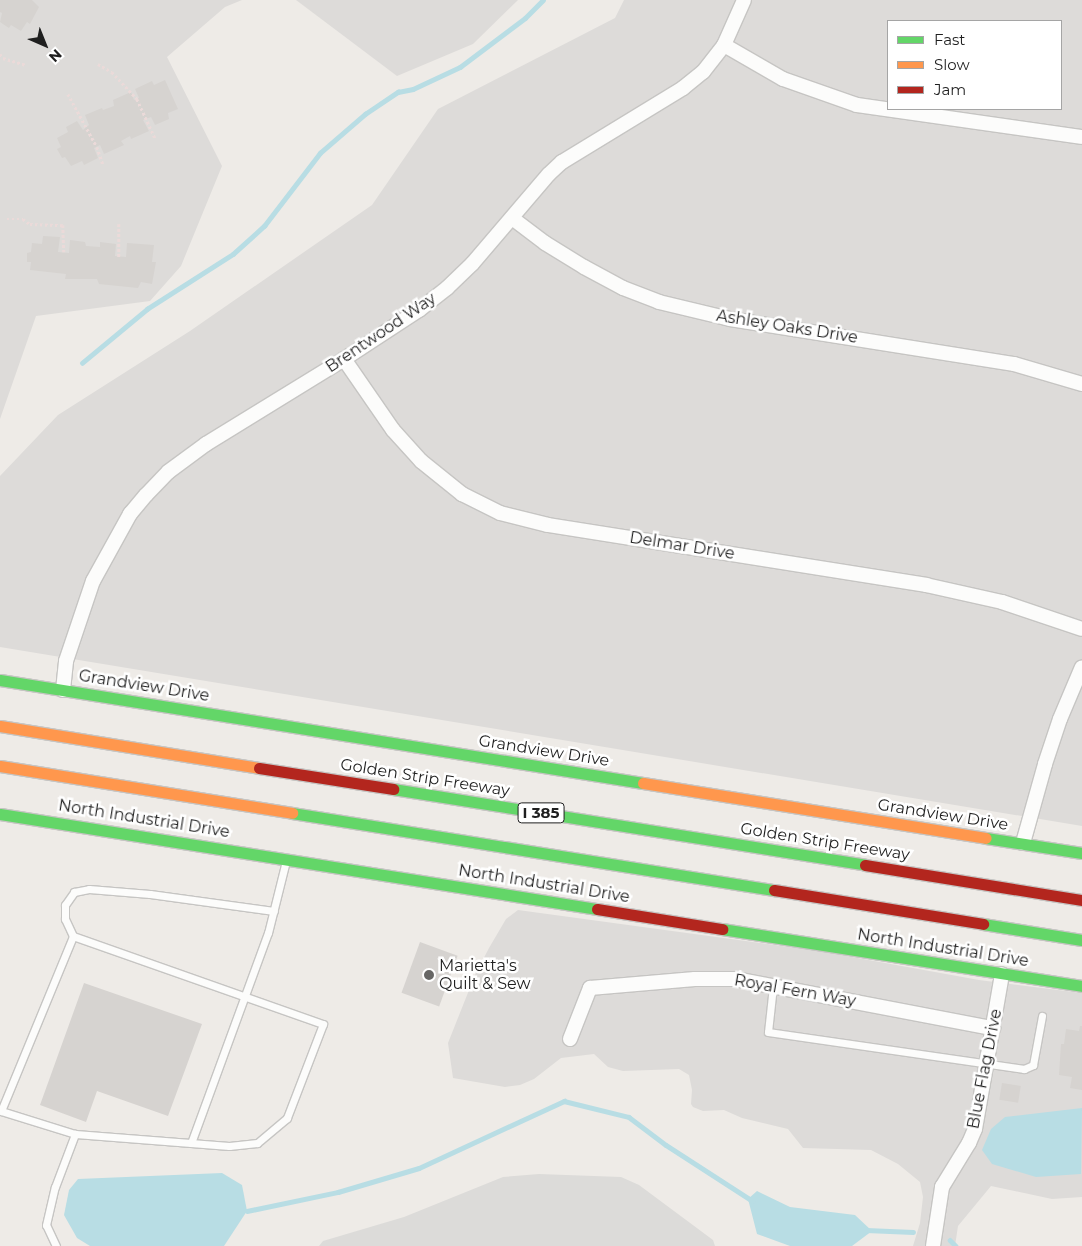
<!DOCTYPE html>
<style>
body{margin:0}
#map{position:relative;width:1082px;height:1246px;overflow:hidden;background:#eeebe7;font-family:Montserrat,sans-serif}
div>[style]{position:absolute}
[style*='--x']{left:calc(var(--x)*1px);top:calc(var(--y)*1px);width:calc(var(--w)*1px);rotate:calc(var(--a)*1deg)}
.residential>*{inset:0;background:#dddbd9}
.parking>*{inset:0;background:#dcdbd9}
.water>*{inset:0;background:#b8dde4}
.stream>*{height:4.5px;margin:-2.25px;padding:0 2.25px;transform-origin:2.25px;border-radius:2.25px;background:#b8dde4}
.building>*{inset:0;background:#d6d3d0;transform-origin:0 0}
.path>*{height:2.5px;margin-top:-1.25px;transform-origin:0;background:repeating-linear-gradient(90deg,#ebdad9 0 2.5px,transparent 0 5px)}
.roads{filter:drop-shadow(1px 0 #c6c5c3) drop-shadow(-1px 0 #c6c5c3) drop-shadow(0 1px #c6c5c3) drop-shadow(0 -1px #c6c5c3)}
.lane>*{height:7px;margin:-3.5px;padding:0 3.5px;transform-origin:3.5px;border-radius:3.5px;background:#fcfcfb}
.street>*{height:14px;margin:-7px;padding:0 7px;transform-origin:7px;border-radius:7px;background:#fcfcfb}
.fast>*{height:11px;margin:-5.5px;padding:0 5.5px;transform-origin:5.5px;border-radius:5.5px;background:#63d668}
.slow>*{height:11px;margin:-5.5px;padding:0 5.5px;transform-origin:5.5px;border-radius:5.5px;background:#ff974d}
.jam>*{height:11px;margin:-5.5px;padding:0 5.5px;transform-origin:5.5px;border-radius:5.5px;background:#b3261e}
.dots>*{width:14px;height:14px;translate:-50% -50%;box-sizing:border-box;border:2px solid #fff;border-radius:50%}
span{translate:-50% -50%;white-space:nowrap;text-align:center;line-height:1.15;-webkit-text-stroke:5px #fff;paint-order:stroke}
.shield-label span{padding:1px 4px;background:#fff;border:1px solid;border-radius:4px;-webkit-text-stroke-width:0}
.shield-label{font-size:15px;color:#1f1f1f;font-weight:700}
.street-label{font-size:16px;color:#1f1f1f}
.poi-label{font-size:16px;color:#1f1f1f}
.left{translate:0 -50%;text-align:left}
.legend{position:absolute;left:887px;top:20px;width:175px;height:90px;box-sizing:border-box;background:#fff;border:1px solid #a5a5a5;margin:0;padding:6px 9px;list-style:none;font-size:15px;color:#1f1f1f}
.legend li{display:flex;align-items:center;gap:10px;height:25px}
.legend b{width:25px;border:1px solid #a5a5a5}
.north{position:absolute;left:20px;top:20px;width:50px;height:50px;-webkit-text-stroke:4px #fff;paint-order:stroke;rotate:136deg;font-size:14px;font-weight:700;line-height:20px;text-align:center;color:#1f1f1f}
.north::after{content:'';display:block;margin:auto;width:18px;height:22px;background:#1f1f1f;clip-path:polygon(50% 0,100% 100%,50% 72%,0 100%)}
</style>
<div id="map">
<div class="residential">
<i style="clip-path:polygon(0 0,242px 0,225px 7px,167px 57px,222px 166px,181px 266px,150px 301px,36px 316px,0 419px)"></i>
<i style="clip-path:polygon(296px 0,518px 0,473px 44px,397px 76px)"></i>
<i style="clip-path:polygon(evenodd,624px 0,1082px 0,1082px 826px,0 647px,0 476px,58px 415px,190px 331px,372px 205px,438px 109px,615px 18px,624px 0,888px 21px,1061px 21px,1061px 109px,888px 109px,888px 21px)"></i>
<i style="clip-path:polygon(518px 910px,819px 951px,979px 980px,1082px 993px,1082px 1197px,1052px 1199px,991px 1186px,958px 1226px,955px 1246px,913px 1246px,920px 1223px,923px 1197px,920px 1182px,898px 1164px,871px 1150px,803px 1148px,788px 1129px,742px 1118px,724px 1110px,703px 1111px,693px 1107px,691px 1104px,692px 1090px,689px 1075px,679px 1069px,623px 1071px,608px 1067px,594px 1054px,561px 1058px,534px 1079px,520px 1085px,505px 1087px,453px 1078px,448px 1043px,475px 975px,489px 948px,506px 919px)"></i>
</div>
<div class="parking">
<i style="clip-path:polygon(539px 1174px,621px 1177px,639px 1185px,713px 1240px,715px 1246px,319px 1246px,323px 1241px,404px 1217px,503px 1177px)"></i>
</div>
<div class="water">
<i style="clip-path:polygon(1082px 1108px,1081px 1174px,1036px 1177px,992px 1164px,982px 1150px,991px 1129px,1005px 1117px)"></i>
<i style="clip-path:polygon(222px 1173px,242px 1185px,247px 1211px,224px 1246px,90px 1246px,77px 1238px,64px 1215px,69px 1190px,78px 1179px)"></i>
<i style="clip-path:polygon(757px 1191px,790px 1207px,855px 1215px,872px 1231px,852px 1246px,790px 1246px,757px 1234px,748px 1199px)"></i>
</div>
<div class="stream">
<i style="--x:82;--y:363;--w:85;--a:-39.7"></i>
<i style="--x:147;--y:309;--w:102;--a:-32.6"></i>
<i style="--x:233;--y:254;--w:42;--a:-42.1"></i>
<i style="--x:264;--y:226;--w:92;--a:-52.5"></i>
<i style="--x:320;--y:153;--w:60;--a:-40.9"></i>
<i style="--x:365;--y:114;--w:40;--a:-34"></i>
<i style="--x:398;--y:92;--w:15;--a:-11"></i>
<i style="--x:413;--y:89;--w:52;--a:-25.1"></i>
<i style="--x:460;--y:67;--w:81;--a:-37"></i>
<i style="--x:525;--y:18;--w:25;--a:-45"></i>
<i style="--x:247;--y:1211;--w:93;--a:-11.8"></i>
<i style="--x:338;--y:1192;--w:84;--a:-16.5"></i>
<i style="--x:419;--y:1168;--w:160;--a:-24.8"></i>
<i style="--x:564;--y:1101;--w:67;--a:13.8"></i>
<i style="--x:629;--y:1117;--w:46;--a:37.1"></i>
<i style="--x:666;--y:1145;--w:103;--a:32.8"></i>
<i style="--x:866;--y:1230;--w:47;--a:2.4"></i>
<i style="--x:950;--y:1240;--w:8;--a:45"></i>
</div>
<div class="building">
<i style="clip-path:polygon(0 0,32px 0,39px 7px,30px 24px,27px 22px,21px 31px,11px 25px,9px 28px,0 22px,2px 13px,0 12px)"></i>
<i style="clip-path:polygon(165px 80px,178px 109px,168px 113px,169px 119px,155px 125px,151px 117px,143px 120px,149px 131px,131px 139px,130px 136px,121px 141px,124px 145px,104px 154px,100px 145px,94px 148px,98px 158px,84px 165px,82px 161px,71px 166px,65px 157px,62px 158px,57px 149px,61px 147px,57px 138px,68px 132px,66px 127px,77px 121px,83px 130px,89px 125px,85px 115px,102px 108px,103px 110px,114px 106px,113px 100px,131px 92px,134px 100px,139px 98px,135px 89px,152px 81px,154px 85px)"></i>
<i style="clip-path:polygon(43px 236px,60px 237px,58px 252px,69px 253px,70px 240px,85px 242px,86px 246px,100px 247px,100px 242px,116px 244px,115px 256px,126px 257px,127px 243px,154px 245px,152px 262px,156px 262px,152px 284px,141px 282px,138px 288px,99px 284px,97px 279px,65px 279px,66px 274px,30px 270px,31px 262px,27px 262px,27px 253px,31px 252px,32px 243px,42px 244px)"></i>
<i style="left:420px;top:942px;width:40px;height:54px;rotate:20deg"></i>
<i style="clip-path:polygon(84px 983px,202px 1024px,168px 1116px,97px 1091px,86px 1122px,40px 1105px)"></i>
<i style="clip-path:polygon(1080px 1026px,1082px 1026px,1082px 1090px,1070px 1088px,1072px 1077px,1059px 1075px,1061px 1044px,1064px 1044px,1066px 1029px,1079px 1031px)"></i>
<i style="left:1002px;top:1083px;width:19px;height:17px;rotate:9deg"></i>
</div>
<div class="path">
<i style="--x:0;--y:54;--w:5;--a:53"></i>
<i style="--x:3;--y:58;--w:24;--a:17"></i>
<i style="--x:98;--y:64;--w:16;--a:30"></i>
<i style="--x:112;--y:72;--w:37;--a:47"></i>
<i style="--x:137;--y:99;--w:43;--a:65.2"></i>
<i style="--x:68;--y:94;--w:60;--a:61.3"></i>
<i style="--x:97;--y:147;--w:18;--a:71"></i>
<i style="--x:7;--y:219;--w:16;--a:0"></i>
<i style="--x:23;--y:219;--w:9;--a:36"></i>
<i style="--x:30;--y:224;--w:33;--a:2"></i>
<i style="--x:63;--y:225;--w:27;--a:88"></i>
<i style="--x:119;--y:224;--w:33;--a:90"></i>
</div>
<div class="roads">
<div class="lane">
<i style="--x:73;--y:936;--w:265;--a:19.4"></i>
<i style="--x:323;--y:1024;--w:101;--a:111"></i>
<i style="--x:287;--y:1118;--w:39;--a:140"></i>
<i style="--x:257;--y:1143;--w:28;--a:174"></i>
<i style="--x:229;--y:1146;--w:154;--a:-175.5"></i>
<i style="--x:75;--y:1134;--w:77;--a:-162.7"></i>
<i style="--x:1;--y:1111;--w:189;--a:-67.6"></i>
<i style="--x:73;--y:936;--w:19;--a:-115"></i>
<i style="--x:65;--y:919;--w:14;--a:-90"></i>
<i style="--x:65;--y:905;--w:16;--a:-55"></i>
<i style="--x:74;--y:892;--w:15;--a:-11"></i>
<i style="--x:89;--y:889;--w:61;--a:4.7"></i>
<i style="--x:150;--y:894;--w:125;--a:7.8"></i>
<i style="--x:773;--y:986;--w:46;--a:96.2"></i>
<i style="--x:768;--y:1032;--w:259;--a:8.2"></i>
<i style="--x:1024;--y:1069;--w:10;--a:-24"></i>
<i style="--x:1033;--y:1065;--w:50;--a:-79.6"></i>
<i style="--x:191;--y:1143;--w:224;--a:-69.9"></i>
<i style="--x:268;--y:933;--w:74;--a:-76"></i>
<i style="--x:56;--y:1246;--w:23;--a:-115"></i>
<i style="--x:46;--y:1225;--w:39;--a:-77"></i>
<i style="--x:55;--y:1187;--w:57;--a:-69.3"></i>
</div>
<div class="street">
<i style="--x:724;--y:45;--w:68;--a:30"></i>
<i style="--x:783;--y:79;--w:78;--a:19.4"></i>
<i style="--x:857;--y:105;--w:227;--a:8.1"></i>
<i style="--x:512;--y:218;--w:41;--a:37.1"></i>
<i style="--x:545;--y:243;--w:46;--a:31.6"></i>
<i style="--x:584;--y:267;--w:44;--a:28.3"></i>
<i style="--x:623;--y:288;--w:39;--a:21"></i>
<i style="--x:659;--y:302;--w:73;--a:13.5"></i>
<i style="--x:730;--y:319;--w:288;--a:9"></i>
<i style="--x:1014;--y:364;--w:71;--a:16.4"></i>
<i style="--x:344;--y:359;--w:86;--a:55.4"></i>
<i style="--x:393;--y:430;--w:42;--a:47.9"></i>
<i style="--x:421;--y:461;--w:53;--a:38.8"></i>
<i style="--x:462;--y:494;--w:42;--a:26.6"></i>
<i style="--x:500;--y:513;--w:49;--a:14"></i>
<i style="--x:548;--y:525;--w:383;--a:9"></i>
<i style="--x:926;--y:585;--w:78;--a:12.6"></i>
<i style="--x:1002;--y:602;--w:84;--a:18.6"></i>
<i style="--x:63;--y:690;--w:29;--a:-84"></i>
<i style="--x:66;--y:661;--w:84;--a:-71.4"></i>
<i style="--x:93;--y:581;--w:77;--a:-61.1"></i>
<i style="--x:130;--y:514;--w:25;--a:-50"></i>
<i style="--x:146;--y:495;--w:32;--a:-46"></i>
<i style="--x:168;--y:472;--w:47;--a:-36.4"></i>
<i style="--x:206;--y:444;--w:162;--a:-31.6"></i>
<i style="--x:344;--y:359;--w:90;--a:-33.2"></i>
<i style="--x:419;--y:310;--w:36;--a:-38"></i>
<i style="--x:447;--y:288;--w:35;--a:-44"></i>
<i style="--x:472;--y:264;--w:118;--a:-49.5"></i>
<i style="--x:549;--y:174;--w:18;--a:-43"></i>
<i style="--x:562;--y:162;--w:142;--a:-31.4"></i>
<i style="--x:683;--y:88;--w:26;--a:-39"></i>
<i style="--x:703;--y:72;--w:34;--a:-52"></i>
<i style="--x:724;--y:45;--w:49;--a:-66"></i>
<i style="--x:1023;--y:843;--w:82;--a:-74.4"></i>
<i style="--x:1045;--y:764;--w:47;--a:-71.6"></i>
<i style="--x:1060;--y:719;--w:56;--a:-67.1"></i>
<i style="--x:570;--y:1039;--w:55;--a:-68.6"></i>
<i style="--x:590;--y:988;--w:105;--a:-4.9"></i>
<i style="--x:695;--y:979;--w:40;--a:0"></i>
<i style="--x:735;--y:979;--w:263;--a:10.8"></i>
<i style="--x:933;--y:1246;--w:60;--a:-81.3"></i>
<i style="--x:942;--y:1187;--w:52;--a:-58.5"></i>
<i style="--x:969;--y:1143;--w:15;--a:-67"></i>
<i style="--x:975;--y:1129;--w:157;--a:-80.1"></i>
</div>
<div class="fast">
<i style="--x:0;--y:680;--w:651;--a:9.1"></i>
<i style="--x:393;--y:789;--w:478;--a:9.1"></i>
<i style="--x:292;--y:813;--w:488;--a:9.1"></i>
<i style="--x:0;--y:814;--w:605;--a:9.04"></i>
<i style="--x:986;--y:838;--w:97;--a:8.9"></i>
<i style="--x:983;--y:924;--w:100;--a:9.2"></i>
<i style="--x:722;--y:929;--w:364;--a:9"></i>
</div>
<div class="slow">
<i style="--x:0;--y:726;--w:262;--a:9.2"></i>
<i style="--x:0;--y:766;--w:296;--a:9.1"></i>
<i style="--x:643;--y:783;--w:347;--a:9.1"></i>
</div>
<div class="jam">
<i style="--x:259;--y:768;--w:136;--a:8.9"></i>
<i style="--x:865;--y:865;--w:220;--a:9.2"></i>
<i style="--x:774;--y:890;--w:212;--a:9.2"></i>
<i style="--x:597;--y:909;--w:127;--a:9.1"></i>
</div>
</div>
<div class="dots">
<i style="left:429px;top:975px;background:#676665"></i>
</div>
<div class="shield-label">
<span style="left:541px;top:813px">I 385</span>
</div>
<div class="street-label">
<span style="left:787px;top:327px;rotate:9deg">Ashley Oaks Drive</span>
<span style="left:381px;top:333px;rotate:-34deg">Brentwood Way</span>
<span style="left:682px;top:546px;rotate:9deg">Delmar Drive</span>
<span style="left:144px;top:686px;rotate:9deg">Grandview Drive</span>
<span style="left:544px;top:751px;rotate:9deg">Grandview Drive</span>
<span style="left:425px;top:778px;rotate:9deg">Golden Strip Freeway</span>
<span style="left:943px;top:815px;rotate:9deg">Grandview Drive</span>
<span style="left:144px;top:819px;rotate:9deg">North Industrial Drive</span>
<span style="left:825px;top:842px;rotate:9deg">Golden Strip Freeway</span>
<span style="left:544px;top:884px;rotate:9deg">North Industrial Drive</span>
<span style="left:943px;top:948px;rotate:9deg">North Industrial Drive</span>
<span style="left:795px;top:991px;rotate:10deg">Royal Fern Way</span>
<span style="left:985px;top:1069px;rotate:-79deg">Blue Flag Drive</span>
</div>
<div class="poi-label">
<span class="left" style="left:439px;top:975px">Marietta's<br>Quilt &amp; Sew</span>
</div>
<ul class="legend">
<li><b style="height:6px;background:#63d668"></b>Fast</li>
<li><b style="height:6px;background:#ff974d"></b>Slow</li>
<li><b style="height:6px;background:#b3261e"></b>Jam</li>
</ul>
<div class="north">N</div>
</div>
